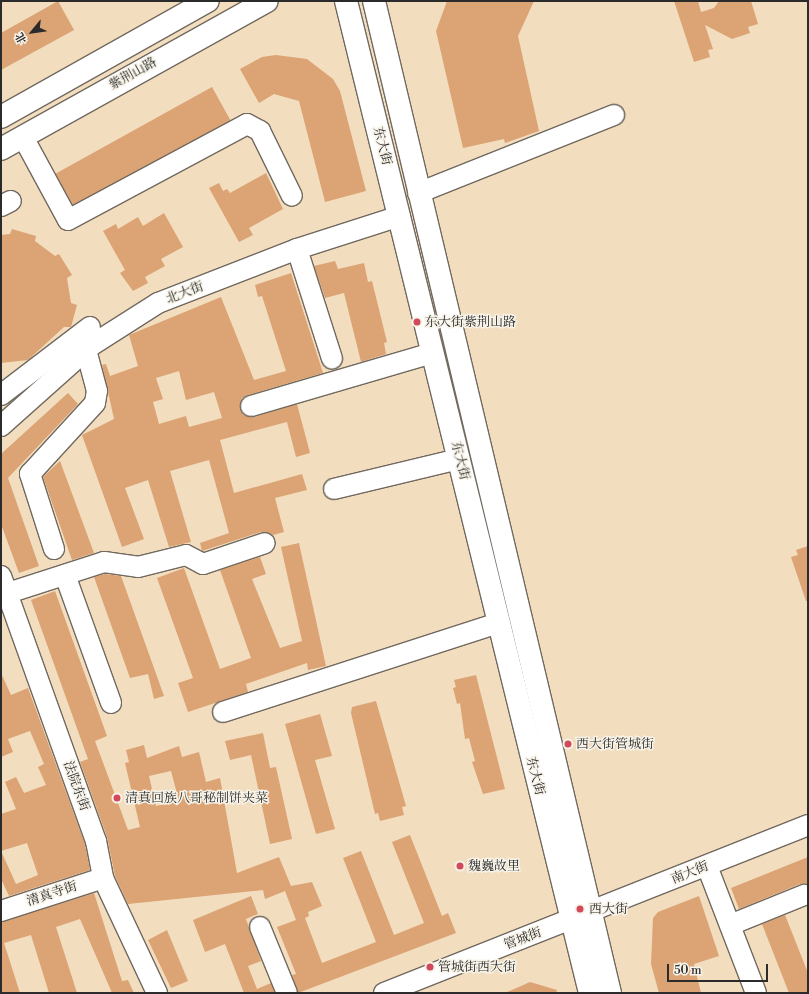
<!DOCTYPE html>
<meta charset="utf-8">
<style>
body{margin:0}
#map{position:relative;width:809px;height:994px;overflow:hidden;background:#f2ddbf;font-family:"Libre Bodoni","Noto Serif SC",serif}
div>[style]{position:absolute}
[style*='--x']{left:calc(var(--x)*1px);top:calc(var(--y)*1px);width:calc(var(--w)*1px);rotate:calc(var(--a)*1deg)}
.building>*{inset:0;background:#dca374;transform-origin:0 0}
.roads{filter:drop-shadow(1px 0 #71695f) drop-shadow(-1px 0 #71695f) drop-shadow(0 1px #71695f) drop-shadow(0 -1px #71695f)}
.minor>*{height:20px;margin:-10px;padding:0 10px;transform-origin:10px;border-radius:10px;background:#fff}
.major>*{height:22px;margin:-11px;padding:0 11px;transform-origin:11px;border-radius:11px;background:#fff}
.dots>*{width:11px;height:11px;translate:-50% -50%;box-sizing:border-box;border:2px solid #f7f3e8;border-radius:50%}
span{translate:-50% -50%;white-space:nowrap;text-align:center;line-height:1.15;-webkit-text-stroke:3px #f7f3e8;paint-order:stroke}
.street-label{font-size:13px;color:#2b2b2b}
.poi-label{font-size:13px;color:#2b2b2b}
.left{translate:0 -50%;text-align:left}
.frame{position:absolute;inset:0;border:2px solid #2b2b2b;pointer-events:none}
.north{position:absolute;left:12px;top:12px;width:40px;height:40px;-webkit-text-stroke:3px #f7f3e8;paint-order:stroke;rotate:241deg;font-size:11px;font-weight:700;line-height:16px;text-align:center;color:#2b2b2b}
.north::after{content:'';display:block;margin:auto;width:14px;height:18px;background:#2b2b2b;clip-path:polygon(50% 0,100% 100%,50% 72%,0 100%)}
.scale{position:absolute;left:667px;top:964px;width:101px;height:18px;box-sizing:border-box;border:2px solid #2b2b2b;border-top:0;padding-left:5px;font-size:12px;line-height:14px;white-space:nowrap;color:#2b2b2b;-webkit-text-stroke:3px #f7f3e8;paint-order:stroke}
</style>
<div id="map">
<div class="building">
<i style="clip-path:polygon(58px 1px,74px 30px,1px 70px,1px 33px)"></i>
<i style="clip-path:polygon(447px 1px,534px 1px,518px 36px,539px 131px,505px 143px,504px 139px,463px 148px,436px 31px)"></i>
<i style="clip-path:polygon(674px 1px,698px 1px,701px 12px,714px 8px,719px 1px,751px 1px,758px 24px,748px 27px,750px 33px,732px 39px,705px 25px,713px 49px,708px 50px,710px 57px,694px 62px)"></i>
<i style="clip-path:polygon(276px 55px,307px 59px,333px 79px,340px 91px,366px 191px,325px 202px,299px 101px,274px 94px,259px 103px,240px 69px,262px 57px)"></i>
<i style="left:212px;top:87px;width:38px;height:179px;rotate:61deg"></i>
<i style="clip-path:polygon(266px 173px,283px 209px,249px 228px,253px 235px,239px 242px,209px 188px,219px 183px,223px 191px,227px 189px,230px 193px)"></i>
<i style="clip-path:polygon(164px 213px,183px 247px,161px 259px,165px 266px,145px 277px,148px 283px,133px 291px,120px 273px,125px 270px,103px 231px,116px 224px,118px 229px,138px 217px,143px 226px)"></i>
<i style="clip-path:polygon(12px 229px,36px 236px,35px 241px,55px 256px,59px 254px,72px 275px,67px 278px,71px 303px,77px 305px,71px 327px,64px 327px,28px 360px,1px 363px,1px 235px,10px 234px)"></i>
<i style="clip-path:polygon(335px 261px,338px 269px,364px 263px,368px 282px,372px 281px,387px 342px,384px 343px,386px 354px,361px 362px,344px 293px,325px 298px,314px 266px)"></i>
<i style="clip-path:polygon(evenodd,291px 273px,323px 373px,248px 395px,242px 398px,240px 409px,243px 415px,254px 417px,297px 404px,310px 453px,296px 457px,287px 422px,220px 440px,234px 493px,302px 474px,307px 490px,275px 498px,284px 532px,273px 535px,261px 532px,202px 551px,200px 543px,229px 533px,209px 460px,170px 471px,191px 542px,169px 547px,148px 480px,125px 488px,144px 539px,122px 547px,82px 435px,114px 419px,102px 365px,106px 364px,110px 376px,138px 366px,129px 335px,221px 297px,254px 380px,286px 371px,262px 296px,258px 297px,255px 285px,291px 273px,179px 371px,186px 400px,214px 392px,222px 418px,189px 427px,186px 416px,159px 424px,153px 402px,163px 399px,156px 378px,179px 371px)"></i>
<i style="clip-path:polygon(68px 393px,78px 404px,8px 478px,39px 566px,19px 573px,1px 524px,1px 454px)"></i>
<i style="clip-path:polygon(60px 461px,94px 553px,72px 560px,43px 477px)"></i>
<i style="clip-path:polygon(299px 543px,326px 666px,308px 670px,307px 663px,246px 684px,248px 692px,188px 712px,178px 683px,193px 678px,157px 578px,184px 568px,220px 669px,251px 658px,220px 570px,260px 557px,266px 574px,252px 579px,280px 648px,302px 641px,281px 547px)"></i>
<i style="clip-path:polygon(808px 546px,808px 601px,806px 601px,791px 557px,798px 555px,796px 550px)"></i>
<i style="clip-path:polygon(105px 574px,121px 576px,164px 696px,154px 699px,148px 674px,130px 678px,94px 577px)"></i>
<i style="clip-path:polygon(evenodd,55px 591px,107px 736px,95px 741px,128px 830px,140px 827px,125px 763px,129px 762px,126px 750px,144px 745px,147px 758px,179px 746px,182px 757px,199px 752px,206px 782px,220px 778px,237px 873px,279px 857px,291px 886px,312px 882px,322px 906px,308px 912px,309px 916px,305px 918px,322px 963px,376px 942px,343px 858px,361px 851px,394px 935px,424px 923px,392px 842px,410px 835px,442px 916px,448px 913px,456px 933px,298px 993px,292px 975px,296px 974px,277px 927px,296px 920px,285px 891px,265px 899px,263px 890px,128px 904px,115px 876px,107px 837px,80px 762px,88px 759px,31px 600px,55px 591px,171px 771px,179px 801px,156px 806px,149px 776px,171px 771px)"></i>
<i style="clip-path:polygon(1px 673px,11px 695px,28px 688px,85px 844px,90px 870px,9px 896px,1px 879px,1px 851px,16px 884px,38px 875px,27px 843px,1px 851px,1px 814px,16px 809px,5px 782px,16px 777px,24px 793px,46px 785px,38px 767px,44px 764px,30px 731px,8px 739px,13px 752px,1px 757px)"></i>
<i style="clip-path:polygon(476px 675px,505px 789px,483px 794px,472px 762px,475px 761px,469px 738px,465px 739px,460px 703px,457px 704px,453px 688px,456px 687px,454px 680px)"></i>
<i style="clip-path:polygon(376px 701px,406px 806px,402px 807px,404px 815px,380px 821px,378px 813px,375px 814px,351px 713px,352px 707px)"></i>
<i style="clip-path:polygon(320px 714px,332px 756px,315px 760px,335px 829px,316px 834px,285px 724px)"></i>
<i style="clip-path:polygon(263px 733px,270px 768px,276px 767px,292px 839px,270px 844px,251px 755px,230px 760px,225px 741px)"></i>
<i style="clip-path:polygon(808px 857px,808px 885px,800px 884px,739px 909px,731px 888px)"></i>
<i style="clip-path:polygon(94px 893px,122px 981px,128px 980px,134px 993px,112px 993px,80px 919px,56px 927px,77px 993px,49px 993px,31px 935px,4px 943px,20px 993px,1px 993px,1px 922px)"></i>
<i style="clip-path:polygon(251px 896px,258px 914px,246px 919px,261px 961px,248px 966px,257px 989px,271px 983px,275px 993px,244px 993px,225px 944px,205px 952px,193px 920px)"></i>
<i style="clip-path:polygon(699px 896px,719px 956px,694px 964px,701px 993px,659px 993px,651px 964px,653px 918px,658px 912px)"></i>
<i style="clip-path:polygon(785px 915px,808px 973px,808px 993px,789px 993px,762px 924px)"></i>
<i style="clip-path:polygon(167px 930px,188px 981px,171px 988px,148px 940px)"></i>
<i style="clip-path:polygon(530px 982px,557px 990px,556px 993px,505px 993px)"></i>
</div>
<div class="roads">
<div class="minor">
<i style="--x:23;--y:137;--w:94;--a:61.5"></i>
<i style="--x:68;--y:220;--w:203;--a:-28.2"></i>
<i style="--x:247;--y:124;--w:15;--a:28"></i>
<i style="--x:260;--y:131;--w:72;--a:63.8"></i>
<i style="--x:418;--y:193;--w:211;--a:-21.7"></i>
<i style="--x:1;--y:206;--w:11;--a:-27"></i>
<i style="--x:297;--y:249;--w:115;--a:72.3"></i>
<i style="--x:1;--y:395;--w:112;--a:-37.4"></i>
<i style="--x:251;--y:406;--w:189;--a:-16.3"></i>
<i style="--x:1;--y:426;--w:122;--a:-41.7"></i>
<i style="--x:92;--y:345;--w:78;--a:-32.5"></i>
<i style="--x:158;--y:303;--w:149;--a:-21.2"></i>
<i style="--x:297;--y:249;--w:108;--a:-17.8"></i>
<i style="--x:334;--y:489;--w:129;--a:-13.5"></i>
<i style="--x:54;--y:549;--w:79;--a:-107.7"></i>
<i style="--x:30;--y:474;--w:96;--a:-47.5"></i>
<i style="--x:95;--y:403;--w:12;--a:-81"></i>
<i style="--x:97;--y:391;--w:42;--a:-105"></i>
<i style="--x:65;--y:575;--w:136;--a:70.2"></i>
<i style="--x:1;--y:576;--w:282;--a:70.3"></i>
<i style="--x:96;--y:841;--w:38;--a:79"></i>
<i style="--x:103;--y:878;--w:127;--a:64.8"></i>
<i style="--x:8;--y:593;--w:101;--a:-17.9"></i>
<i style="--x:104;--y:562;--w:34;--a:8"></i>
<i style="--x:138;--y:567;--w:49;--a:-14"></i>
<i style="--x:186;--y:555;--w:19;--a:28"></i>
<i style="--x:203;--y:564;--w:65;--a:-18.7"></i>
<i style="--x:223;--y:712;--w:289;--a:-17.9"></i>
<i style="--x:707;--y:866;--w:136;--a:68.9"></i>
<i style="--x:1;--y:911;--w:107;--a:-17.9"></i>
<i style="--x:730;--y:925;--w:80;--a:-22.1"></i>
<i style="--x:260;--y:927;--w:71;--a:67.8"></i>
<i style="--x:384;--y:993;--w:456;--a:-21.6"></i>
</div>
<div class="major">
<i style="--x:346;--y:1;--w:1022;--a:76.18"></i>
<i style="--x:374;--y:1;--w:1020;--a:76.62"></i>
<i style="--x:1;--y:117;--w:237;--a:-29.3"></i>
<i style="--x:1;--y:149;--w:304;--a:-29.1"></i>
</div>
</div>
<div class="dots">
<i style="left:417px;top:322px;background:#d1495b"></i>
<i style="left:568px;top:744px;background:#d1495b"></i>
<i style="left:117px;top:798px;background:#d1495b"></i>
<i style="left:460px;top:866px;background:#d1495b"></i>
<i style="left:580px;top:909px;background:#d1495b"></i>
<i style="left:430px;top:967px;background:#d1495b"></i>
</div>
<div class="street-label">
<span style="left:133px;top:74px;rotate:-29deg">紫荆山路</span>
<span style="left:382px;top:146px;rotate:76deg">东大街</span>
<span style="left:185px;top:293px;rotate:-21deg">北大街</span>
<span style="left:460px;top:461px;rotate:76deg">东大街</span>
<span style="left:535px;top:776px;rotate:76deg">东大街</span>
<span style="left:76px;top:786px;rotate:70deg">法院东街</span>
<span style="left:690px;top:873px;rotate:-22deg">南大街</span>
<span style="left:52px;top:894px;rotate:-18deg">清真寺街</span>
<span style="left:523px;top:939px;rotate:-21deg">管城街</span>
</div>
<div class="poi-label">
<span class="left" style="left:425px;top:322px">东大街紫荆山路</span>
<span class="left" style="left:576px;top:744px">西大街管城街</span>
<span class="left" style="left:125px;top:798px">清真回族八哥秘制饼夹菜</span>
<span class="left" style="left:468px;top:866px">魏巍故里</span>
<span class="left" style="left:589px;top:909px">西大街</span>
<span class="left" style="left:438px;top:967px">管城街西大街</span>
</div>
<div class="frame"></div>
<div class="north">北</div>
<div class="scale">50 m</div>
</div>
